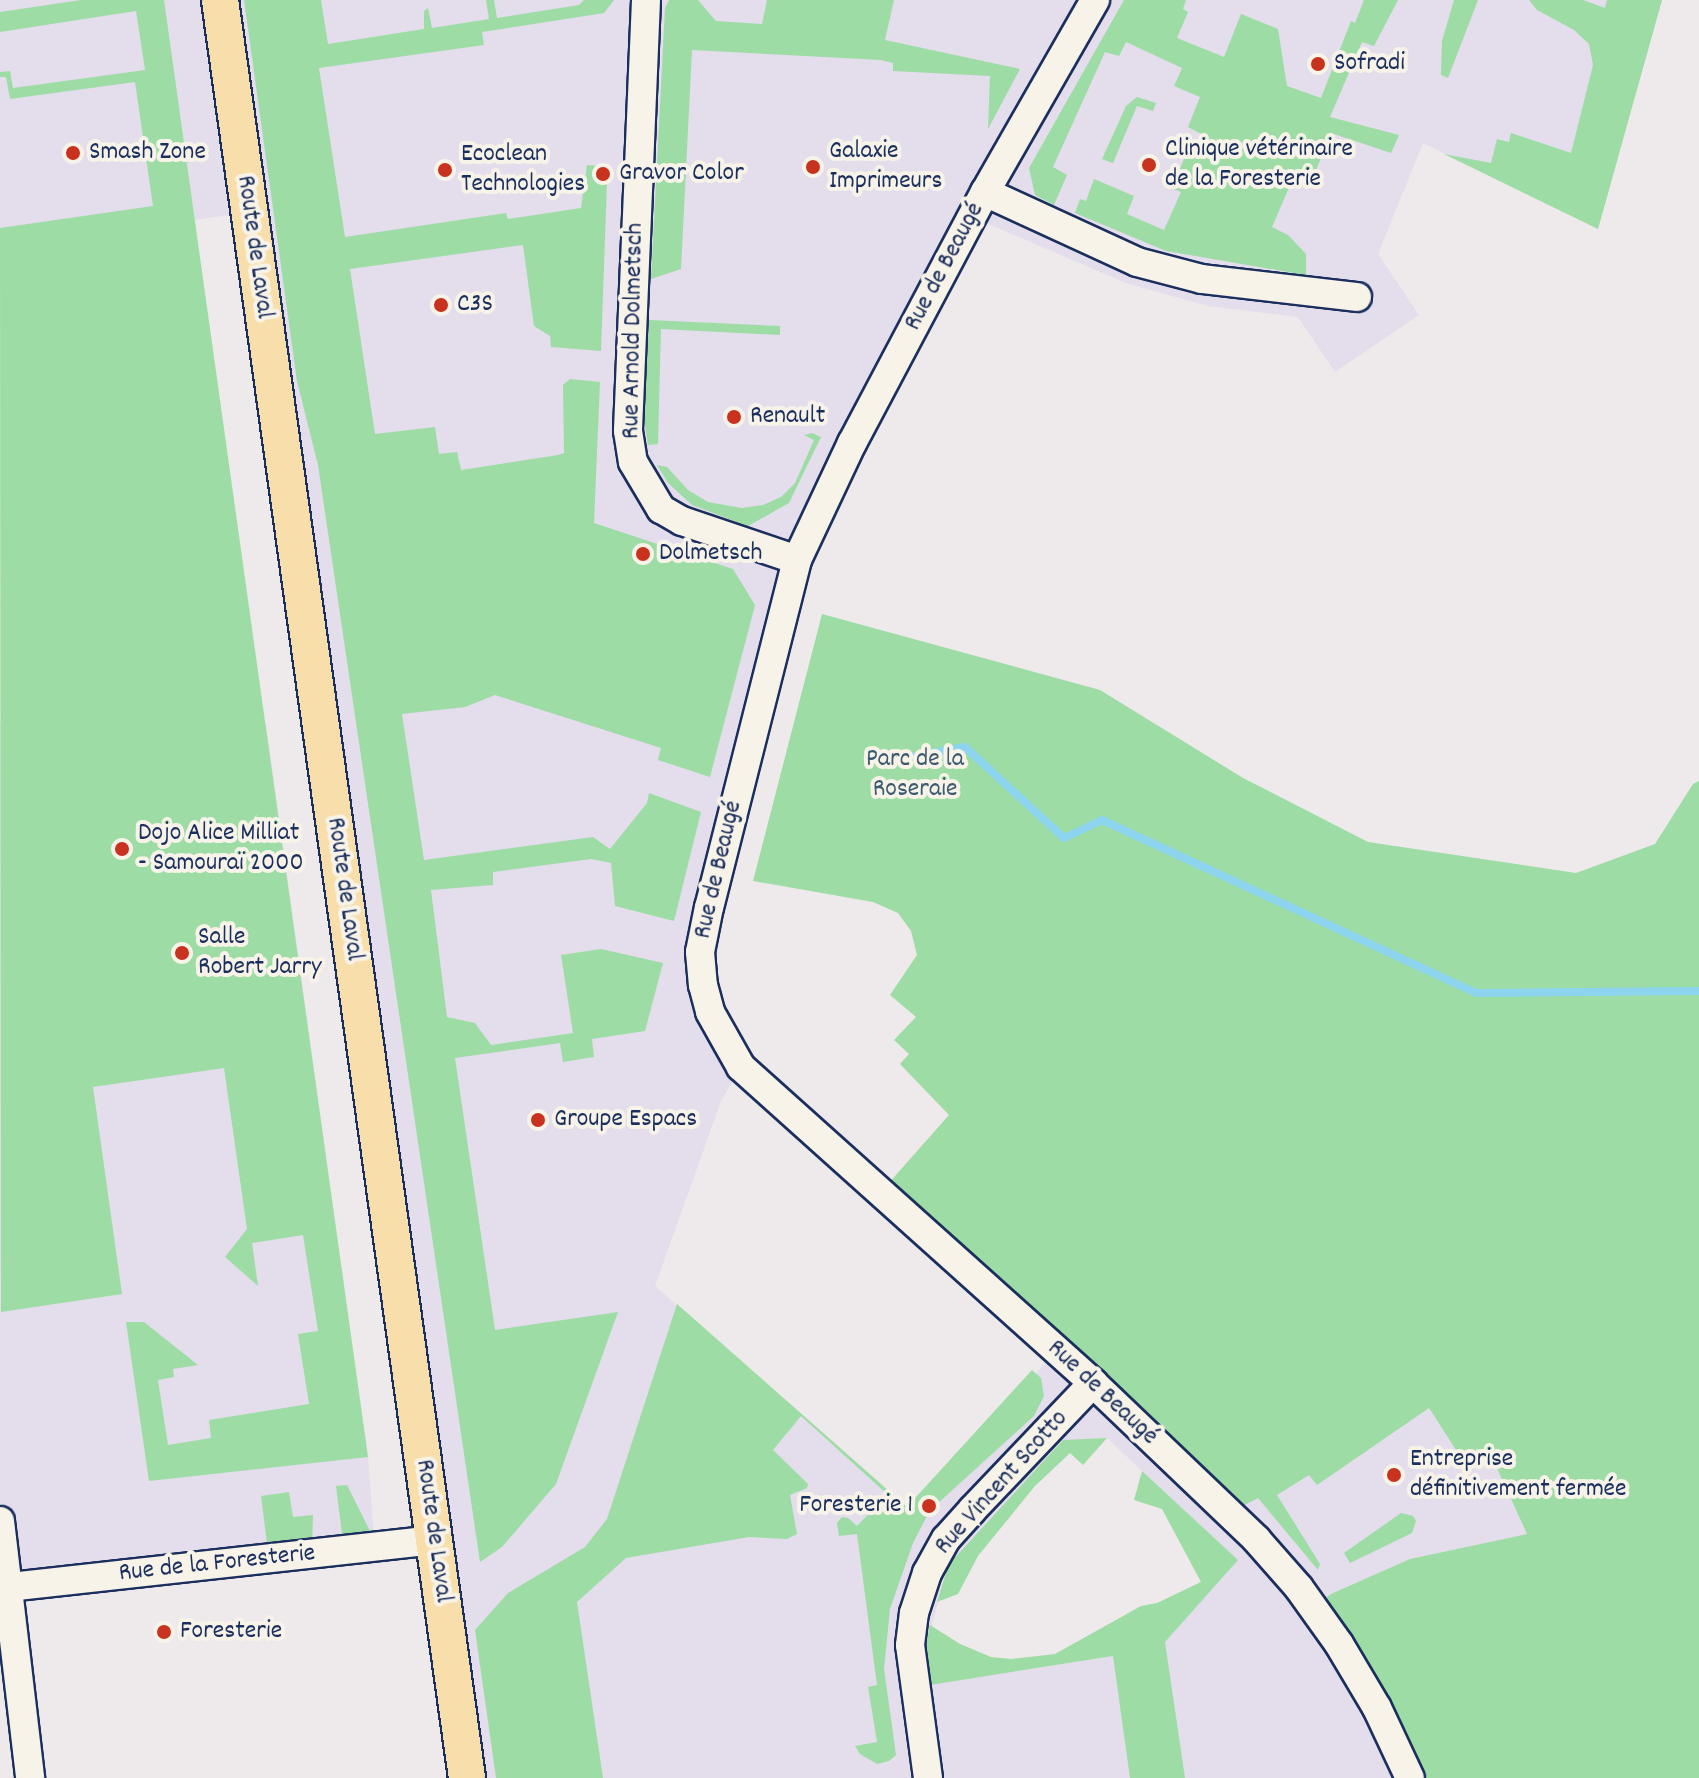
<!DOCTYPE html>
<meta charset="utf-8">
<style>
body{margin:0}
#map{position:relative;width:1699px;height:1778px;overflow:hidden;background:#eee9ea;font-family:Dekko,sans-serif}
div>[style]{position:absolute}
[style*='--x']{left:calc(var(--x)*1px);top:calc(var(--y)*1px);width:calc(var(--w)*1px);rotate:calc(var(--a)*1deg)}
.built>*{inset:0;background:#e3ddec}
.green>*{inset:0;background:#9ddca5}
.stream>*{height:8px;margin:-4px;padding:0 4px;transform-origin:4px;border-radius:4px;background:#8dd5ef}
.roads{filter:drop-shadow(2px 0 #1b2f5e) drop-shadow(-2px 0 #1b2f5e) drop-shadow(0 2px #1b2f5e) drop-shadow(0 -2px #1b2f5e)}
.minor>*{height:28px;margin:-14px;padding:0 14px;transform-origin:14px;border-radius:14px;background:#f7f3e8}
.major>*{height:36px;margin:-18px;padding:0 18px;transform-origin:18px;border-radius:18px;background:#f8deab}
.dots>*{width:22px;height:22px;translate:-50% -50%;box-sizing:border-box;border:4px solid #f7f3e8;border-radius:50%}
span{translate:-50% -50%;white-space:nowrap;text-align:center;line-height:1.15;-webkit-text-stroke:8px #f7f3e8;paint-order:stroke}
.poi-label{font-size:26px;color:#1b2f5e}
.left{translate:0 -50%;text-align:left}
.right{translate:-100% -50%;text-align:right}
.street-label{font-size:26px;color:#1b2f5e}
.park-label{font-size:26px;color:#3c5a70}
</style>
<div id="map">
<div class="built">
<i style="clip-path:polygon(evenodd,0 0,1662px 0,1598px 229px,1423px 143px,1378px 254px,1419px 315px,1335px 372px,1298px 317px,1208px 306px,1126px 283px,972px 217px,823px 500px,702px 940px,741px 1067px,721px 1101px,655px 1286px,907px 1507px,1057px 1351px,1451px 1369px,1527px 1534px,1410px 1559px,1333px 1593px,1312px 1607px,1410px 1778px,467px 1778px,249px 212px,0 248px,0 0,1107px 1438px,1237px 1560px,1158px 1649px,930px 1685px,925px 1650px,949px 1564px,1063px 1441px,1107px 1438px)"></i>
<i style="clip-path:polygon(0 724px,266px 724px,368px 1457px,374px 1539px,0 1580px)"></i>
</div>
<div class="green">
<i style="clip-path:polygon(81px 0,164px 0,368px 1457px,149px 1481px,126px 1322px,144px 1322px,198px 1365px,173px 1369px,174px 1377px,158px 1380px,168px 1445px,211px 1438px,209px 1420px,309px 1404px,298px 1334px,318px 1331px,303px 1235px,252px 1243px,258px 1286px,225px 1257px,247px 1229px,224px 1068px,93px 1087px,122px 1294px,1px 1312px,0 228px,153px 206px,135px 82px,10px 99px,6px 77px,0 77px,0 72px,10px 71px,13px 88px,145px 70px,136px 11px,0 32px,0 12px)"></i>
<i style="clip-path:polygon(244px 0,321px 0,328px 44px,424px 29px,424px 11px,428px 8px,432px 28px,489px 19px,486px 0,494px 0,497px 18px,579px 5px,584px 0,614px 0,604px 13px,482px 32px,484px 45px,319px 68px,345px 237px,506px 213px,508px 219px,581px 208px,587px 165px,599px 166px,599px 182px,607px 182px,601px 351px,551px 347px,550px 336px,534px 326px,523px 245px,350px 269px,375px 434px,435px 427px,439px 454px,457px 452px,461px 470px,558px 455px,564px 453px,563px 385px,570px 379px,600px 382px,594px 523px,733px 569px,755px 605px,710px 777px,658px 760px,661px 748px,495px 695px,465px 707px,402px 714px,424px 860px,593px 837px,610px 849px,647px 803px,649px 793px,701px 812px,674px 921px,615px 906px,611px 863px,591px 859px,493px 872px,493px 885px,431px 890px,447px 1017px,475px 1023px,491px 1045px,573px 1033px,561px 955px,601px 949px,663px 963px,645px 1031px,592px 1039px,594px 1057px,563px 1062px,560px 1043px,455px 1058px,495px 1330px,618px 1312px,556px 1484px,502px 1547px,480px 1562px,318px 465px,297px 381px)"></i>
<i style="clip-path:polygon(669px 0,698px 0,716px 21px,762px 24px,767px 0,894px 0,885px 40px,1020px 69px,988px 129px,990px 76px,893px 71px,893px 63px,881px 60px,692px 50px,681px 269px,651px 279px,665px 8px)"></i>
<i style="clip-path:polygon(1124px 0,1186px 0,1183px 9px,1188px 12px,1177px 38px,1224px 57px,1241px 14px,1278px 29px,1287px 86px,1321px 98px,1351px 21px,1355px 23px,1364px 0,1398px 0,1374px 46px,1362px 42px,1330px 117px,1399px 135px,1391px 153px,1331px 133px,1314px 175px,1297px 169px,1272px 227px,1288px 235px,1306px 254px,1306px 275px,1166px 251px,1075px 213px,1080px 199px,1086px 201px,1094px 179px,1134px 196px,1127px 214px,1164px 230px,1181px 192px,1172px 188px,1187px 152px,1196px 156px,1205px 136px,1188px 127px,1200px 97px,1174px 86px,1182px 68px,1126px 42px,1119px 56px,1105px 52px,1053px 167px,1067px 175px,1054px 205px,1035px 195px,1029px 168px)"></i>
<i style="clip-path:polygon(1454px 0,1478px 0,1448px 78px,1441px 75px,1442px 41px)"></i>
<i style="clip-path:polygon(1529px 0,1583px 0,1605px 8px,1607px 0,1662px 0,1598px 229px,1444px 154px,1491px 163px,1497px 139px,1509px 142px,1511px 133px,1571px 153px,1593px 65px,1589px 44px,1574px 30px,1537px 10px)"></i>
<i style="clip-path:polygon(1137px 97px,1156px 103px,1153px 111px,1137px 106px,1113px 163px,1102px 159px,1126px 106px)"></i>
<i style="clip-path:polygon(649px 320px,780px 326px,780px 335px,661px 329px,658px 444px,648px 445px,644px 419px)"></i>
<i style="clip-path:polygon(812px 433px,821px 437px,789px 503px,748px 526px,692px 505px,668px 483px,657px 465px,667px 467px,688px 490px,708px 502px,742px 508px,763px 505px,781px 497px,795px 483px,814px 440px,804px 435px)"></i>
<i style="clip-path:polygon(822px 614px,1100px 690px,1243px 778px,1368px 842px,1576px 873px,1655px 844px,1693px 784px,1699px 781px,1699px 1778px,1410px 1778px,1312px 1606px,1333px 1593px,1410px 1559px,1527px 1534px,1490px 1453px,1467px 1467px,1429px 1408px,1317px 1485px,1309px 1475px,1277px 1495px,1320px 1564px,1318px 1570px,1258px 1498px,1229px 1513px,880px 1193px,949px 1115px,900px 1064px,909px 1054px,894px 1040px,916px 1017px,890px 995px,917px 955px,911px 931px,898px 913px,873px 902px,753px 881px)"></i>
<i style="clip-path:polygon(677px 1304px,907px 1507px,1032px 1370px,1041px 1378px,1044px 1396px,1034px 1416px,937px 1504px,931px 1499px,922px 1508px,928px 1514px,913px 1543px,890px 1609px,884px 1669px,896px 1755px,889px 1761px,877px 1764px,860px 1754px,855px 1746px,877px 1742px,868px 1687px,877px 1685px,857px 1534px,839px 1536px,837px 1523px,842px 1517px,848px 1518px,857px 1526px,887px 1494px,801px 1416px,773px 1450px,808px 1484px,807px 1488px,790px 1495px,797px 1534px,787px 1539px,749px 1537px,626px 1558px,577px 1602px,603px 1778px,496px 1778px,475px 1630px,508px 1593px,585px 1547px,607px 1519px)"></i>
<i style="clip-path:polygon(1107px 1438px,1083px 1465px,1070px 1453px,1035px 1486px,978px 1556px,958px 1594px,937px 1602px,949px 1564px,1063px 1440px)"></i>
<i style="clip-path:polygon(1142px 1471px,1238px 1560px,1165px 1642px,1185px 1778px,1130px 1778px,1113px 1656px,930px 1685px,925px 1650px,930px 1625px,960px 1644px,991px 1657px,1011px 1659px,1055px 1654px,1141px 1606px,1157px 1603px,1201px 1582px,1162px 1509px,1134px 1500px)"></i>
<i style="clip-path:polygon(347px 1485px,374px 1539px,343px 1542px,336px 1486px)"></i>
<i style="clip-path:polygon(289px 1492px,293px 1517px,313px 1515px,312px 1545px,268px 1551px,261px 1496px)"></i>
<i style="clip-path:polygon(1401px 1513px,1413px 1516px,1416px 1521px,1412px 1533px,1350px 1563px,1344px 1553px)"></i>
</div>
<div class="stream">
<i style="--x:915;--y:756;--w:51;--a:-10.2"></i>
<i style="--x:965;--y:747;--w:134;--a:42.6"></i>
<i style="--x:1064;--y:838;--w:42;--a:-25.3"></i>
<i style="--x:1102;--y:820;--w:412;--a:24.8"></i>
<i style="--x:1476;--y:993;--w:223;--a:-0.5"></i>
</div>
<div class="roads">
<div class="minor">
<i style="--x:646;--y:0;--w:431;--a:92.4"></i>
<i style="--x:628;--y:431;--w:31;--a:81"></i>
<i style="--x:633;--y:462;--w:55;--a:59.2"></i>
<i style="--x:661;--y:509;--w:24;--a:30"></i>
<i style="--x:682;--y:521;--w:121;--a:18.7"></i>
<i style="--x:1095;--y:0;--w:221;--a:119.8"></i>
<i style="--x:985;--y:192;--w:284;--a:117.9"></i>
<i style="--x:852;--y:443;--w:129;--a:115.2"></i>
<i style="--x:797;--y:560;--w:358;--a:104.2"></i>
<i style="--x:709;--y:907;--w:46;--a:101.3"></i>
<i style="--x:700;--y:952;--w:33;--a:85"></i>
<i style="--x:703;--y:985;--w:28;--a:75"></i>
<i style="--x:710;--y:1012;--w:63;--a:60.6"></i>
<i style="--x:741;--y:1067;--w:473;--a:41.9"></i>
<i style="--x:1093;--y:1383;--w:226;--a:43.7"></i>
<i style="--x:1256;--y:1539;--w:65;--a:48.7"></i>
<i style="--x:1299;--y:1588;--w:69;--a:54.5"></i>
<i style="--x:1339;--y:1644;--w:74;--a:59.3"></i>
<i style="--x:1377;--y:1708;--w:77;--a:64.8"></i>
<i style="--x:985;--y:192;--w:167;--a:24.7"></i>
<i style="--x:1137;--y:262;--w:67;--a:14.7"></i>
<i style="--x:1202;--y:279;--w:156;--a:6.6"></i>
<i style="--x:0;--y:1521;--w:259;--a:83.3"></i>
<i style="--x:0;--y:1588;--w:437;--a:-6.3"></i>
<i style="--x:928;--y:1778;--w:134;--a:-97.7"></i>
<i style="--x:910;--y:1645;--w:32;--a:-83"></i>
<i style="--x:914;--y:1613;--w:42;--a:-72"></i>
<i style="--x:927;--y:1573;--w:39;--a:-61"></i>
<i style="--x:946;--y:1539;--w:40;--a:-48"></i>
<i style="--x:973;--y:1509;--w:174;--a:-46.4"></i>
</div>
<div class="major">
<i style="--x:220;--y:0;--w:1795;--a:82.09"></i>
</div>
</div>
<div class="dots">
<i style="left:1318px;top:64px;background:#c8321e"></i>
<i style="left:73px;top:153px;background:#c8321e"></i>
<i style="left:1149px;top:165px;background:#c8321e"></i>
<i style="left:813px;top:167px;background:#c8321e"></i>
<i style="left:445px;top:170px;background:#c8321e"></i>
<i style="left:603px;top:174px;background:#c8321e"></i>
<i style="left:441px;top:305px;background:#c8321e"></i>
<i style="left:734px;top:417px;background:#c8321e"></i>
<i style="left:643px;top:554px;background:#c8321e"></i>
<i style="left:122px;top:849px;background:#c8321e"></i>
<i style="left:182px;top:953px;background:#c8321e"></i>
<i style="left:538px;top:1120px;background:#c8321e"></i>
<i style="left:1394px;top:1475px;background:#c8321e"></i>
<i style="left:929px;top:1506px;background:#c8321e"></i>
<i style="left:164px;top:1632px;background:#c8321e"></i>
</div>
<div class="poi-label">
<span class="left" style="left:1334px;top:64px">Sofradi</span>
<span class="left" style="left:1165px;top:165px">Clinique vétérinaire<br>de la Foresterie</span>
<span class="left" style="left:829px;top:167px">Galaxie<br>Imprimeurs</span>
<span class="left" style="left:89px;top:153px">Smash Zone</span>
<span class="left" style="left:461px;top:170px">Ecoclean<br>Technologies</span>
<span class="left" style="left:619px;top:174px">Gravor Color</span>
<span class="left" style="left:457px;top:305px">C3S</span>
<span class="left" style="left:750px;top:417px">Renault</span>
<span class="left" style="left:659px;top:554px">Dolmetsch</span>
<span class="left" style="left:138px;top:849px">Dojo Alice Milliat<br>- Samouraï 2000</span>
<span class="left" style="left:198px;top:953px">Salle<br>Robert Jarry</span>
<span class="left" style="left:554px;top:1120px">Groupe Espacs</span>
<span class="left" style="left:1410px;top:1475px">Entreprise<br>définitivement fermée</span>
<span class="right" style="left:913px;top:1506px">Foresterie 1</span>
<span class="left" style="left:180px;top:1632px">Foresterie</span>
</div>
<div class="street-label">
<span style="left:254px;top:247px;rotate:82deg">Route de Laval</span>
<span style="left:945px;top:267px;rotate:-62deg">Rue de Beaugé</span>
<span style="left:634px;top:331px;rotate:-89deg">Rue Arnold Dolmetsch</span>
<span style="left:719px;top:870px;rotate:-77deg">Rue de Beaugé</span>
<span style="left:344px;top:889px;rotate:82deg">Route de Laval</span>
<span style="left:1102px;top:1393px;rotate:43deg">Rue de Beaugé</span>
<span style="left:1002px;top:1483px;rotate:-48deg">Rue Vincent Scotto</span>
<span style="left:433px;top:1531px;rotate:82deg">Route de Laval</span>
<span style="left:217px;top:1564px;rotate:-6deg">Rue de la Foresterie</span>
</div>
<div class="park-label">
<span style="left:915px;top:775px">Parc de la<br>Roseraie</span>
</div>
</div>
